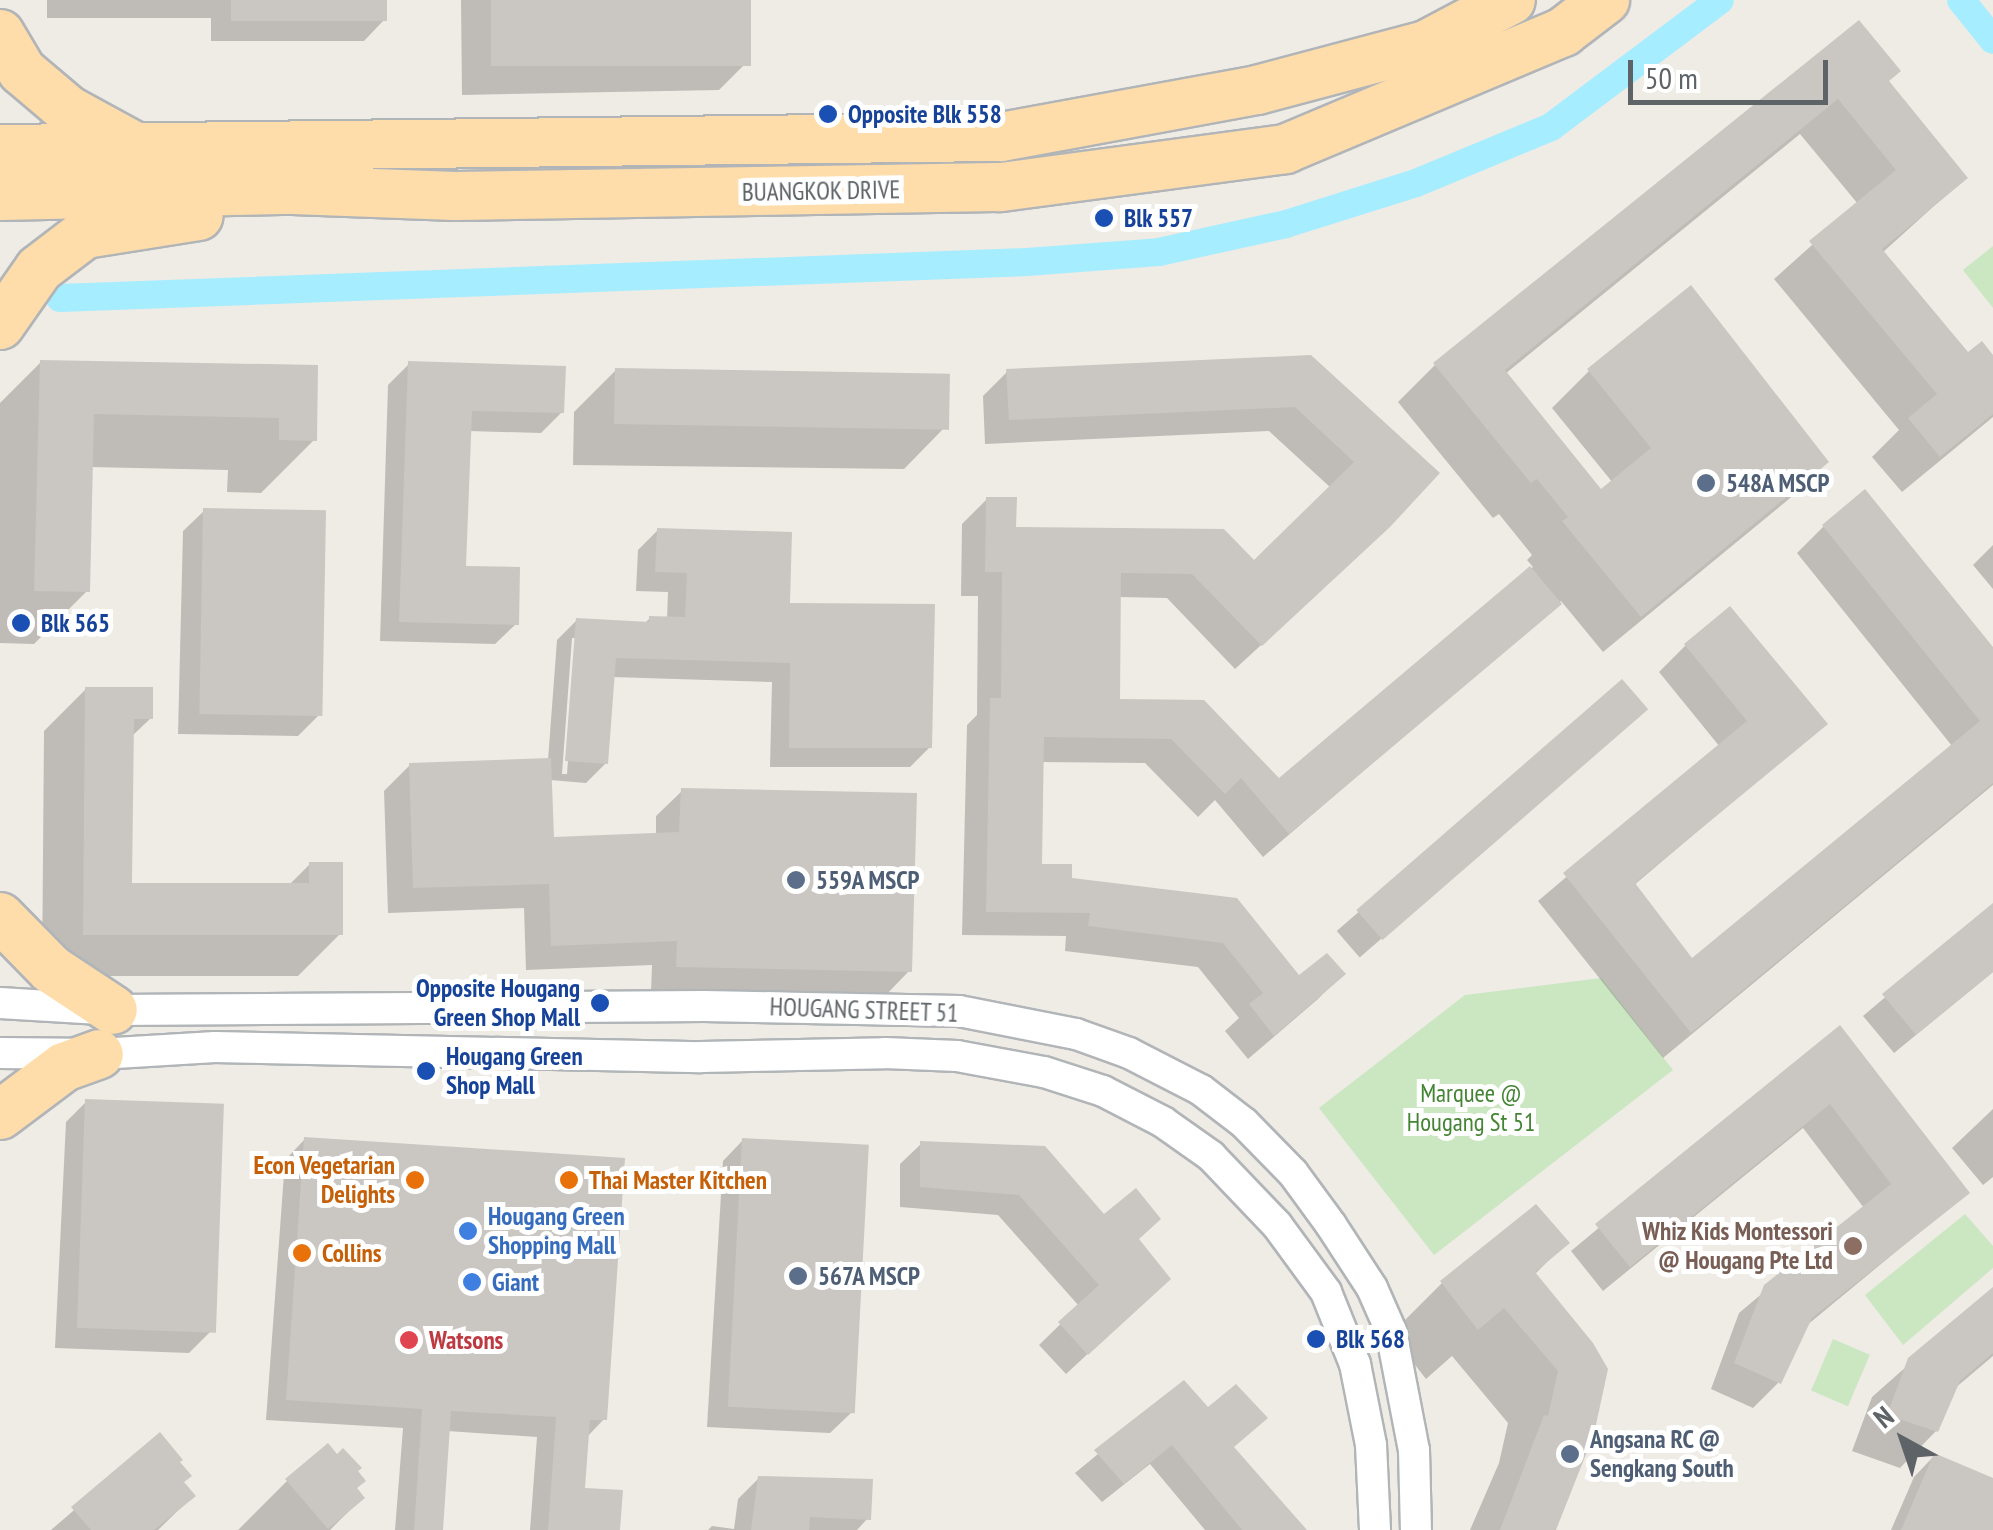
<!DOCTYPE html>
<style>
body{margin:0}
#map{position:relative;width:1993px;height:1530px;overflow:hidden;background:#efebe5;font-family:"PT Sans Narrow",sans-serif}
div>[style]{position:absolute}
[style*='--x']{left:calc(var(--x)*1px);top:calc(var(--y)*1px);width:calc(var(--w)*1px);rotate:calc(var(--a)*1deg)}
.green>*{inset:0;background:#cbe7c2;transform-origin:0 0}
.shadow>*{inset:0;background:#0003;transform-origin:0 0}
.canal>*{height:28px;margin:-14px;padding:0 14px;transform-origin:14px;border-radius:14px;background:#a6edff}
.building>*{inset:0;background:#cac6c2;transform-origin:0 0}
.roads{filter:drop-shadow(2px 0 #b1b5b8) drop-shadow(-2px 0 #b1b5b8) drop-shadow(0 2px #b1b5b8) drop-shadow(0 -2px #b1b5b8)}
.minor>*{height:30px;margin:-15px;padding:0 15px;transform-origin:15px;border-radius:15px;background:#fff}
.primary>*{height:48px;margin:-24px;padding:0 24px;transform-origin:24px;border-radius:24px;background:#ffddab}
.dots>*{width:28px;height:28px;translate:-50% -50%;box-sizing:border-box;border:5px solid #fff;border-radius:50%}
span{translate:-50% -50%;white-space:nowrap;text-align:center;line-height:1.15;-webkit-text-stroke:10px #fff;paint-order:stroke}
.transit-label{font-size:25px;color:#164399;font-weight:700}
.left{translate:0 -50%;text-align:left}
.right{translate:-100% -50%;text-align:right}
.street-label{font-size:25px;color:#5d6366}
.service-label{font-size:25px;color:#4e5e75;font-weight:700}
.park-label{font-size:25px;color:#448534}
.food-label{font-size:25px;color:#c56008;font-weight:700}
.shop-label{font-size:25px;color:#366cbe;font-weight:700}
.education-label{font-size:25px;color:#785e54;font-weight:700}
.health-label{font-size:25px;color:#be3a42;font-weight:700}
.north{position:absolute;left:1853px;top:1390px;width:100px;height:100px;-webkit-text-stroke:8px #fff;paint-order:stroke;rotate:320deg;font-size:28px;font-weight:700;line-height:40px;text-align:center;color:#5d6366}
.north::after{content:'';display:block;margin:auto;width:35px;height:45px;background:#5d6366;clip-path:polygon(50% 0,100% 100%,50% 72%,0 100%)}
.scale{position:absolute;left:1628px;top:60px;width:200px;height:45px;box-sizing:border-box;border:5px solid #5d6366;border-top:0;padding-left:12px;font-size:30px;line-height:35px;white-space:nowrap;color:#5d6366;-webkit-text-stroke:8px #fff;paint-order:stroke}
</style>
<div id="map">
<div class="green">
<i style="clip-path:polygon(1993px 246px,1993px 308px,1963px 270px)"></i>
<i style="clip-path:polygon(1601px 978px,1673px 1070px,1434px 1255px,1319px 1108px,1465px 995px)"></i>
<i style="clip-path:polygon(1965px 1214px,1993px 1246px,1993px 1268px,1903px 1345px,1865px 1295px)"></i>
<i style="left:1833px;top:1339px;width:40px;height:56px;rotate:23deg"></i>
</div>
<div class="shadow">
<i style="clip-path:polygon(47px 0,385px 0,384px 20px,364px 41px,211px 41px,211px 18px,47px 18px)"></i>
<i style="clip-path:polygon(461px 0,748px 0,749px 60px,719px 90px,462px 95px)"></i>
<i style="clip-path:polygon(1858px 23px,1887px 82px,1965px 178px,1882px 253px,1968px 356px,1993px 359px,1993px 417px,1902px 492px,1872px 457px,1899px 430px,1774px 279px,1858px 204px,1800px 134px,1505px 374px,1601px 493px,1613px 483px,1552px 408px,1589px 371px,1691px 289px,1826px 462px,1789px 499px,1603px 652px,1561px 601px,1263px 857px,1215px 800px,1198px 817px,1145px 763px,1041px 762px,1039px 866px,1070px 880px,1236px 900px,1299px 979px,1342px 974px,1318px 999px,1248px 1059px,1225px 1031px,1239px 1018px,1198px 967px,1065px 951px,1066px 936px,962px 935px,967px 725px,977px 715px,978px 596px,961px 596px,962px 524px,987px 499px,1014px 529px,1254px 564px,1331px 488px,1269px 431px,985px 444px,983px 396px,1007px 372px,1310px 357px,1436px 473px,1362px 552px,1235px 669px,1167px 598px,1118px 597px,1117px 702px,1279px 782px,1533px 567px,1527px 560px,1532px 555px,1499px 514px,1493px 518px,1398px 402px,1435px 365px)"></i>
<i style="clip-path:polygon(41px 362px,316px 367px,314px 440px,261px 493px,227px 492px,228px 470px,90px 467px,87px 591px,34px 644px,0 643px,0 403px)"></i>
<i style="clip-path:polygon(409px 364px,562px 412px,541px 433px,468px 431px,464px 568px,516px 624px,495px 644px,380px 641px,388px 385px)"></i>
<i style="clip-path:polygon(616px 370px,946px 426px,904px 469px,573px 465px,574px 412px)"></i>
<i style="clip-path:polygon(204px 511px,318px 716px,298px 736px,178px 734px,183px 531px)"></i>
<i style="clip-path:polygon(1824px 526px,1993px 651px,1993px 785px,1663px 1058px,1538px 901px,1720px 747px,1659px 672px,1686px 645px,1824px 724px,1633px 886px,1692px 962px,1952px 746px,1797px 553px)"></i>
<i style="clip-path:polygon(evenodd,658px 530px,787px 606px,930px 747px,910px 767px,770px 767px,772px 682px,612px 677px,606px 763px,586px 783px,550px 780px,551px 840px,656px 836px,656px 816px,682px 791px,909px 971px,884px 997px,651px 992px,652px 965px,526px 970px,524px 908px,388px 913px,384px 791px,410px 765px,548px 760px,557px 640px,577px 620px,644px 624px,650px 618px,667px 619px,668px 592px,636px 591px,638px 550px,658px 530px,572px 638px,577px 638px,567px 774px,562px 774px,572px 638px)"></i>
<i style="clip-path:polygon(1993px 545px,1993px 589px,1973px 565px)"></i>
<i style="left:1622px;top:683px;width:35px;height:378px;rotate:49deg"></i>
<i style="clip-path:polygon(86px 689px,151px 718px,131px 737px,130px 885px,289px 885px,310px 864px,340px 934px,298px 976px,42px 976px,44px 731px)"></i>
<i style="clip-path:polygon(1993px 906px,1993px 972px,1894px 1053px,1863px 1016px)"></i>
<i style="clip-path:polygon(1839px 1028px,1967px 1193px,1806px 1326px,1779px 1382px,1753px 1408px,1711px 1389px,1739px 1313px,1864px 1208px,1803px 1128px,1603px 1291px,1571px 1251px)"></i>
<i style="clip-path:polygon(86px 1102px,210px 1332px,189px 1353px,55px 1348px,66px 1122px)"></i>
<i style="clip-path:polygon(1993px 1109px,1993px 1177px,1983px 1185px,1952px 1148px)"></i>
<i style="clip-path:polygon(305px 1139px,604px 1419px,586px 1438px,582px 1490px,618px 1530px,530px 1530px,537px 1437px,447px 1431px,440px 1530px,395px 1530px,403px 1428px,266px 1420px,285px 1160px)"></i>
<i style="clip-path:polygon(743px 1140px,851px 1413px,830px 1433px,707px 1427px,723px 1161px)"></i>
<i style="clip-path:polygon(921px 1144px,1104px 1218px,1137px 1239px,1147px 1299px,1066px 1374px,1039px 1345px,1079px 1306px,998px 1215px,900px 1207px,900px 1164px)"></i>
<i style="clip-path:polygon(1566px 1243px,1534px 1275px,1591px 1344px,1553px 1530px,1470px 1530px,1499px 1463px,1508px 1423px,1452px 1356px,1426px 1379px,1391px 1334px,1442px 1283px)"></i>
<i style="clip-path:polygon(1993px 1290px,1993px 1356px,1954px 1389px,1936px 1431px,1900px 1468px,1852px 1451px,1872px 1397px)"></i>
<i style="clip-path:polygon(1184px 1383px,1232px 1448px,1292px 1530px,1205px 1530px,1150px 1464px,1102px 1502px,1075px 1473px)"></i>
<i style="clip-path:polygon(160px 1436px,182px 1483px,193px 1496px,158px 1530px,51px 1530px)"></i>
<i style="clip-path:polygon(1934px 1456px,1993px 1481px,1993px 1530px,1891px 1530px,1914px 1477px)"></i>
<i style="clip-path:polygon(355px 1472px,355px 1489px,362px 1498px,330px 1530px,238px 1530px,287px 1481px)"></i>
<i style="clip-path:polygon(759px 1478px,868px 1518px,857px 1530px,708px 1530px,712px 1526px,734px 1529px,738px 1499px)"></i>
</div>
<div class="canal">
<i style="--x:1961;--y:0;--w:51;--a:51.3"></i>
<i style="--x:60;--y:298;--w:968;--a:-2.13"></i>
<i style="--x:1027;--y:262;--w:132;--a:-4.3"></i>
<i style="--x:1159;--y:252;--w:130;--a:-12.4"></i>
<i style="--x:1286;--y:224;--w:136;--a:-17.5"></i>
<i style="--x:1416;--y:183;--w:146;--a:-22.5"></i>
<i style="--x:1551;--y:127;--w:211;--a:-36.9"></i>
</div>
<div class="building">
<i style="left:231px;top:0;width:156px;height:21px"></i>
<i style="left:491px;top:0;width:260px;height:66px"></i>
<i style="clip-path:polygon(1859px 20px,1901px 71px,1889px 81px,1968px 178px,1882px 249px,1968px 352px,1982px 341px,1993px 355px,1993px 414px,1940px 457px,1908px 418px,1937px 394px,1809px 241px,1896px 170px,1838px 99px,1505px 370px,1601px 489px,1651px 448px,1587px 369px,1691px 285px,1829px 462px,1641px 617px,1562px 521px,1568px 517px,1537px 479px,1531px 483px,1433px 363px)"></i>
<i style="clip-path:polygon(1311px 355px,1440px 473px,1390px 527px,1262px 646px,1192px 574px,1121px 573px,1120px 699px,1204px 700px,1279px 778px,1530px 566px,1562px 604px,1289px 834px,1241px 778px,1225px 794px,1171px 739px,1044px 737px,1042px 864px,1072px 864px,1072px 878px,1237px 898px,1299px 975px,1327px 953px,1346px 974px,1274px 1036px,1249px 1004px,1263px 993px,1223px 943px,1088px 926px,1090px 913px,986px 912px,990px 698px,1001px 698px,1002px 572px,985px 572px,986px 497px,1017px 497px,1016px 527px,1224px 529px,1254px 560px,1354px 462px,1295px 407px,1009px 420px,1006px 369px)"></i>
<i style="clip-path:polygon(40px 360px,318px 365px,317px 441px,279px 440px,279px 418px,94px 414px,90px 592px,34px 591px)"></i>
<i style="clip-path:polygon(408px 361px,566px 366px,564px 413px,472px 411px,466px 566px,520px 567px,519px 625px,399px 622px)"></i>
<i style="left:615px;top:368px;width:335px;height:56px;rotate:1deg"></i>
<i style="clip-path:polygon(1865px 489px,1993px 647px,1993px 783px,1691px 1033px,1563px 873px,1747px 721px,1684px 644px,1730px 606px,1828px 724px,1635px 883px,1692px 958px,1980px 721px,1822px 525px)"></i>
<i style="left:203px;top:508px;width:123px;height:206px;rotate:1deg"></i>
<i style="clip-path:polygon(657px 528px,792px 532px,790px 603px,935px 604px,932px 748px,789px 748px,790px 663px,616px 658px,608px 764px,565px 761px,576px 618px,649px 622px,649px 616px,685px 617px,687px 573px,655px 572px)"></i>
<i style="left:1622px;top:679px;width:40px;height:352px;rotate:49deg"></i>
<i style="clip-path:polygon(85px 687px,153px 687px,153px 719px,134px 719px,132px 883px,309px 883px,309px 862px,343px 862px,343px 935px,83px 935px)"></i>
<i style="clip-path:polygon(551px 758px,554px 837px,679px 832px,681px 788px,917px 793px,912px 972px,676px 967px,677px 941px,551px 946px,549px 884px,413px 888px,409px 763px)"></i>
<i style="clip-path:polygon(1993px 903px,1993px 972px,1916px 1035px,1882px 994px)"></i>
<i style="clip-path:polygon(1840px 1025px,1970px 1193px,1812px 1318px,1781px 1384px,1734px 1363px,1764px 1285px,1891px 1184px,1830px 1104px,1630px 1267px,1595px 1224px)"></i>
<i style="left:85px;top:1099px;width:139px;height:229px;rotate:2deg"></i>
<i style="clip-path:polygon(304px 1137px,625px 1158px,607px 1420px,590px 1420px,585px 1488px,623px 1490px,620px 1530px,548px 1530px,556px 1417px,451px 1411px,443px 1530px,414px 1530px,422px 1409px,286px 1400px)"></i>
<i style="left:742px;top:1138px;width:127px;height:269px;rotate:3deg"></i>
<i style="clip-path:polygon(920px 1141px,1045px 1146px,1104px 1214px,1136px 1188px,1161px 1219px,1139px 1239px,1171px 1279px,1088px 1355px,1058px 1322px,1099px 1285px,1019px 1195px,920px 1187px)"></i>
<i style="clip-path:polygon(1536px 1204px,1570px 1243px,1535px 1272px,1593px 1343px,1608px 1369px,1594px 1434px,1556px 1530px,1500px 1530px,1544px 1415px,1548px 1416px,1558px 1371px,1504px 1308px,1478px 1330px,1440px 1281px)"></i>
<i style="clip-path:polygon(1993px 1287px,1993px 1353px,1960px 1381px,1938px 1432px,1887px 1415px,1908px 1358px)"></i>
<i style="clip-path:polygon(1184px 1380px,1208px 1407px,1236px 1384px,1268px 1418px,1234px 1447px,1307px 1530px,1242px 1530px,1172px 1445px,1124px 1484px,1094px 1450px)"></i>
<i style="clip-path:polygon(160px 1432px,183px 1460px,180px 1462px,192px 1476px,184px 1482px,196px 1496px,154px 1530px,91px 1530px,71px 1507px)"></i>
<i style="clip-path:polygon(328px 1443px,337px 1454px,343px 1448px,362px 1468px,358px 1471px,366px 1481px,357px 1488px,365px 1498px,328px 1529px,285px 1479px)"></i>
<i style="clip-path:polygon(1934px 1453px,1993px 1478px,1993px 1530px,1901px 1530px)"></i>
<i style="clip-path:polygon(758px 1476px,873px 1479px,871px 1520px,810px 1517px,809px 1530px,751px 1530px)"></i>
</div>
<div class="roads">
<div class="minor">
<i style="--x:0;--y:1003;--w:113;--a:3.5"></i>
<i style="--x:113;--y:1010;--w:591;--a:-0.39"></i>
<i style="--x:704;--y:1006;--w:255;--a:1.1"></i>
<i style="--x:959;--y:1011;--w:119;--a:11.1"></i>
<i style="--x:1076;--y:1034;--w:56;--a:19.7"></i>
<i style="--x:1129;--y:1053;--w:81;--a:27.2"></i>
<i style="--x:1201;--y:1090;--w:54;--a:37.5"></i>
<i style="--x:1244;--y:1123;--w:70;--a:45.6"></i>
<i style="--x:1293;--y:1173;--w:64;--a:53.8"></i>
<i style="--x:1331;--y:1225;--w:75;--a:56.9"></i>
<i style="--x:1372;--y:1288;--w:47;--a:66.2"></i>
<i style="--x:1391;--y:1331;--w:121;--a:79.1"></i>
<i style="--x:1414;--y:1450;--w:80;--a:88.6"></i>
<i style="--x:0;--y:1053;--w:99;--a:0.6"></i>
<i style="--x:99;--y:1054;--w:116;--a:-3.5"></i>
<i style="--x:215;--y:1047;--w:486;--a:1.2"></i>
<i style="--x:701;--y:1057;--w:184;--a:-1.2"></i>
<i style="--x:885;--y:1053;--w:72;--a:2.4"></i>
<i style="--x:957;--y:1056;--w:88;--a:10.4"></i>
<i style="--x:1044;--y:1072;--w:62;--a:17.9"></i>
<i style="--x:1103;--y:1091;--w:68;--a:27.3"></i>
<i style="--x:1163;--y:1122;--w:59;--a:35.3"></i>
<i style="--x:1211;--y:1156;--w:95;--a:46.3"></i>
<i style="--x:1277;--y:1225;--w:83;--a:53.8"></i>
<i style="--x:1326;--y:1292;--w:78;--a:68.1"></i>
<i style="--x:1355;--y:1364;--w:83;--a:78.8"></i>
<i style="--x:1371;--y:1445;--w:85;--a:87.3"></i>
</div>
<div class="primary">
<i style="--x:0;--y:34;--w:43;--a:59.3"></i>
<i style="--x:22;--y:71;--w:60;--a:40.3"></i>
<i style="--x:68;--y:110;--w:71;--a:28.7"></i>
<i style="--x:0;--y:149;--w:1001;--a:-0.69"></i>
<i style="--x:1001;--y:137;--w:260;--a:-10.4"></i>
<i style="--x:1257;--y:90;--w:175;--a:-14.9"></i>
<i style="--x:1426;--y:45;--w:96;--a:-27.9"></i>
<i style="--x:0;--y:196;--w:293;--a:-1.2"></i>
<i style="--x:293;--y:190;--w:162;--a:2.1"></i>
<i style="--x:455;--y:196;--w:546;--a:-0.94"></i>
<i style="--x:1001;--y:187;--w:287;--a:-7.6"></i>
<i style="--x:1285;--y:149;--w:302;--a:-22.8"></i>
<i style="--x:1563;--y:32;--w:53;--a:-37.3"></i>
<i style="--x:0;--y:325;--w:68;--a:-55.1"></i>
<i style="--x:39;--y:269;--w:58;--a:-37.3"></i>
<i style="--x:85;--y:234;--w:115;--a:-9"></i>
<i style="--x:0;--y:917;--w:73;--a:45.6"></i>
<i style="--x:51;--y:969;--w:74;--a:33.5"></i>
<i style="--x:0;--y:1115;--w:80;--a:-36.9"></i>
<i style="--x:64;--y:1067;--w:37;--a:-20"></i>
</div>
</div>
<div class="dots">
<i style="left:828px;top:114px;background:#1a4fb4"></i>
<i style="left:1104px;top:218px;background:#1a4fb4"></i>
<i style="left:1706px;top:483px;background:#5c6f8a"></i>
<i style="left:21px;top:623px;background:#1a4fb4"></i>
<i style="left:796px;top:880px;background:#5c6f8a"></i>
<i style="left:600px;top:1003px;background:#1a4fb4"></i>
<i style="left:426px;top:1071px;background:#1a4fb4"></i>
<i style="left:415px;top:1180px;background:#e8710a"></i>
<i style="left:569px;top:1180px;background:#e8710a"></i>
<i style="left:468px;top:1231px;background:#3f7fe0"></i>
<i style="left:1853px;top:1246px;background:#8d6e63"></i>
<i style="left:302px;top:1253px;background:#e8710a"></i>
<i style="left:798px;top:1276px;background:#5c6f8a"></i>
<i style="left:472px;top:1282px;background:#3f7fe0"></i>
<i style="left:1316px;top:1339px;background:#1a4fb4"></i>
<i style="left:409px;top:1340px;background:#e0444e"></i>
<i style="left:1570px;top:1454px;background:#5c6f8a"></i>
</div>
<div class="transit-label">
<span class="left" style="left:848px;top:114px">Opposite Blk 558</span>
<span class="left" style="left:1124px;top:218px">Blk 557</span>
<span class="left" style="left:41px;top:623px">Blk 565</span>
<span class="right" style="left:580px;top:1003px">Opposite Hougang<br>Green Shop Mall</span>
<span class="left" style="left:446px;top:1071px">Hougang Green<br>Shop Mall</span>
<span class="left" style="left:1336px;top:1339px">Blk 568</span>
</div>
<div class="street-label">
<span style="left:821px;top:191px;rotate:-1deg">BUANGKOK DRIVE</span>
<span style="left:864px;top:1010px;rotate:2deg">HOUGANG STREET 51</span>
</div>
<div class="service-label">
<span class="left" style="left:1726px;top:483px">548A MSCP</span>
<span class="left" style="left:816px;top:880px">559A MSCP</span>
<span class="left" style="left:818px;top:1276px">567A MSCP</span>
<span class="left" style="left:1590px;top:1454px">Angsana RC @<br>Sengkang South</span>
</div>
<div class="park-label">
<span style="left:1471px;top:1108px">Marquee @<br>Hougang St 51</span>
</div>
<div class="food-label">
<span class="right" style="left:395px;top:1180px">Econ Vegetarian<br>Delights</span>
<span class="left" style="left:589px;top:1180px">Thai Master Kitchen</span>
<span class="left" style="left:322px;top:1253px">Collins</span>
</div>
<div class="shop-label">
<span class="left" style="left:488px;top:1231px">Hougang Green<br>Shopping Mall</span>
<span class="left" style="left:492px;top:1282px">Giant</span>
</div>
<div class="education-label">
<span class="right" style="left:1833px;top:1246px">Whiz Kids Montessori<br>@ Hougang Pte Ltd</span>
</div>
<div class="health-label">
<span class="left" style="left:429px;top:1340px">Watsons</span>
</div>
<div class="north">N</div>
<div class="scale">50 m</div>
</div>
